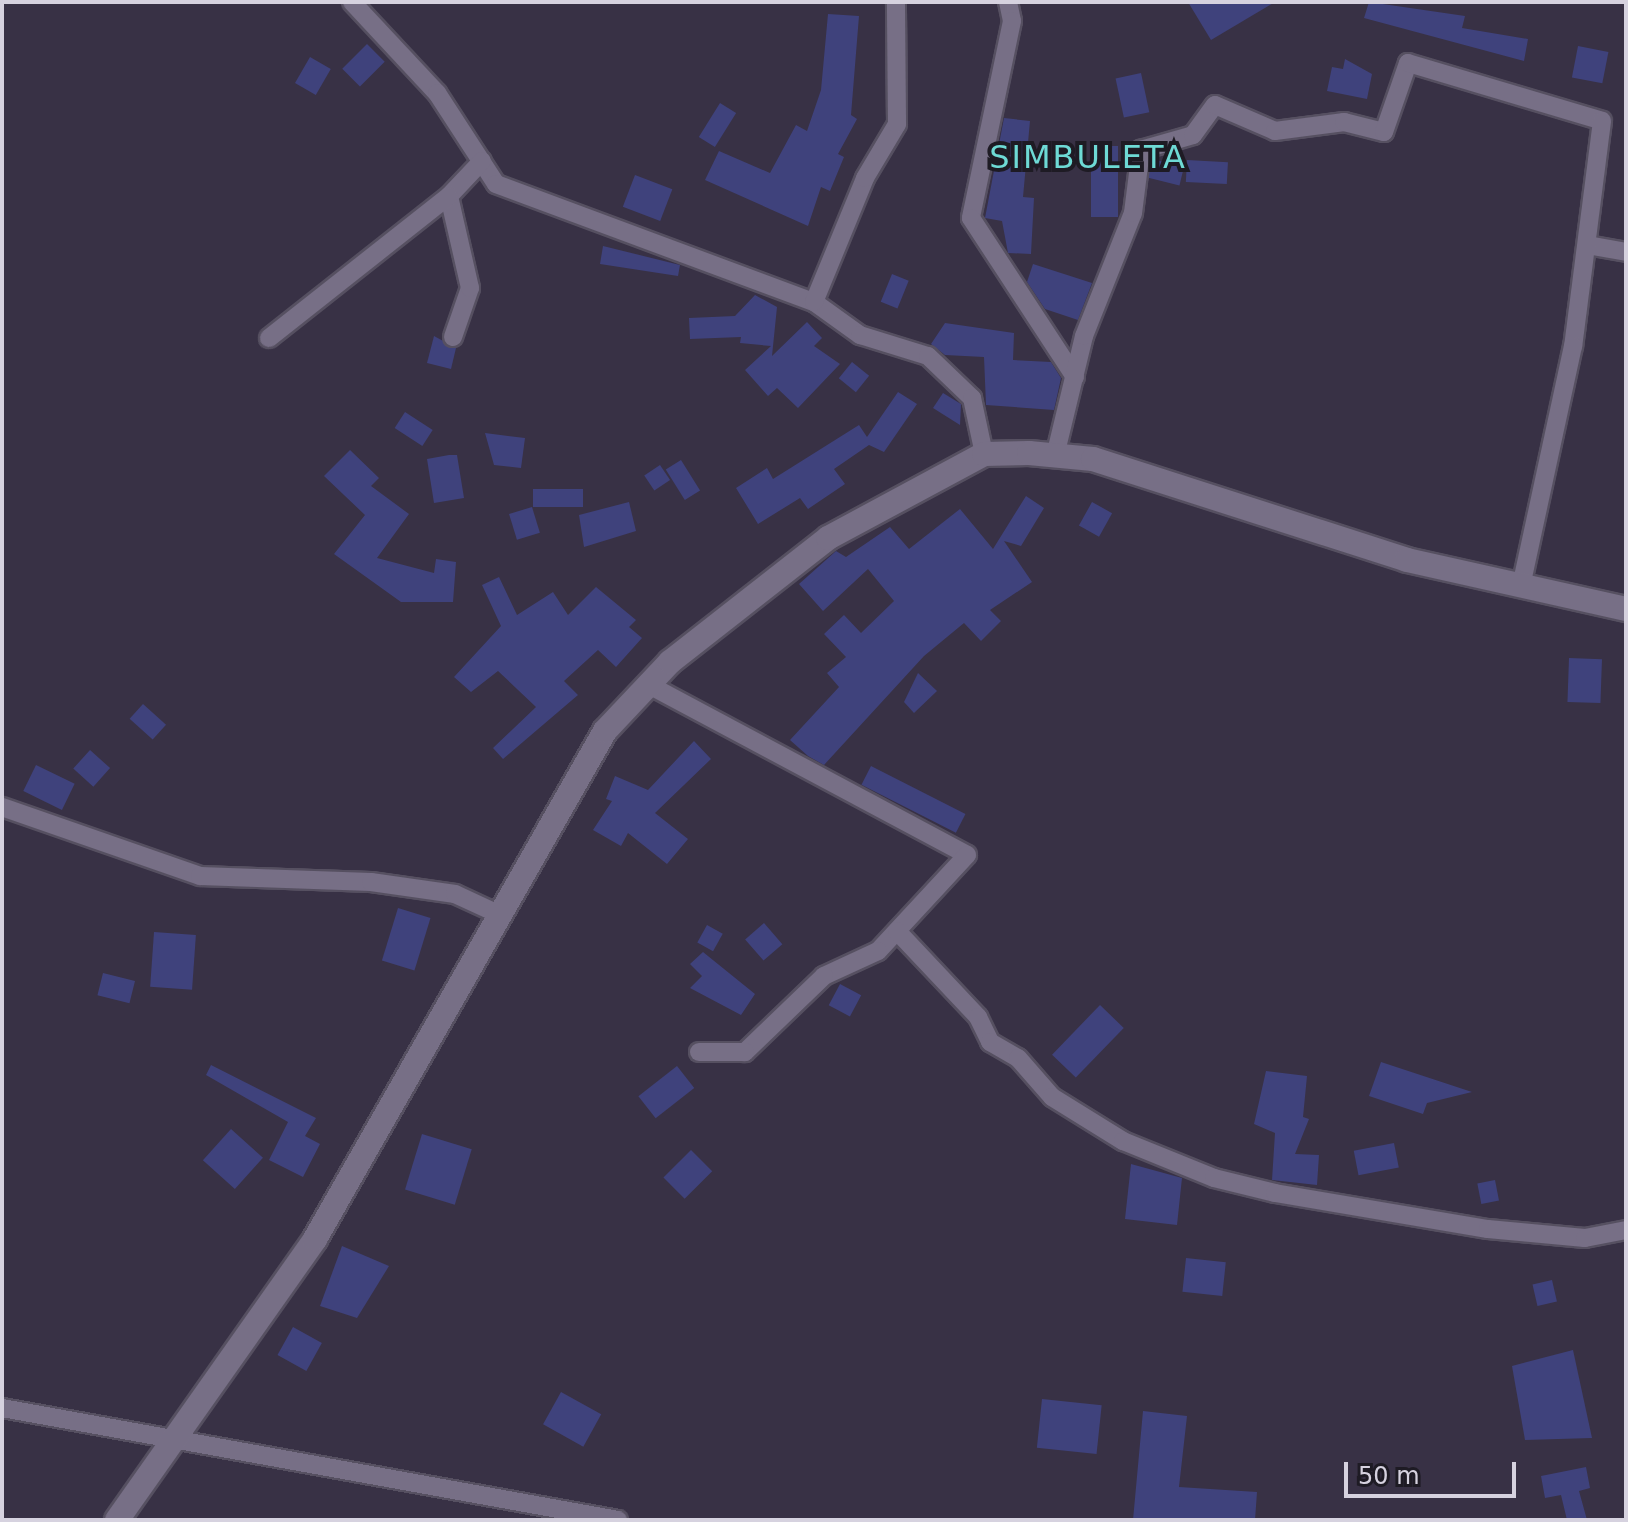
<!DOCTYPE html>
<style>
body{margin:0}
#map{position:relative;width:1628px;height:1522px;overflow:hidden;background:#383145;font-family:"DejaVu Sans",sans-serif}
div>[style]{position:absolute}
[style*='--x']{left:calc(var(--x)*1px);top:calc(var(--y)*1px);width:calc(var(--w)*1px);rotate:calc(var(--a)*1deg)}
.building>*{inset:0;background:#3f427c;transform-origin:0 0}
.roads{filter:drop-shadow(2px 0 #565061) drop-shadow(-2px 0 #565061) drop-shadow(0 2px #565061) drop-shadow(0 -2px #565061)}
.street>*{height:18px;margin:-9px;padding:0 9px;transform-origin:9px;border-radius:9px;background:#776f86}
.secondary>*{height:24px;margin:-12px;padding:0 12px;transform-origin:12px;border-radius:12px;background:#776f86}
span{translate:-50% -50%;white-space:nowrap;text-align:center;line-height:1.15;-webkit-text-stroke:8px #1e1b24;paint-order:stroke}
.quarter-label{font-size:32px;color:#6edad5;letter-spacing:2px}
.frame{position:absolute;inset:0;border:4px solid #d6d2df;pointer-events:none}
.scale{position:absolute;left:1344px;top:1462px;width:172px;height:36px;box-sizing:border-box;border:4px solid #d6d2df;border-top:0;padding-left:10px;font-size:24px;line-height:28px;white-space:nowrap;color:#d6d2df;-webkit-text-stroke:6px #1e1b24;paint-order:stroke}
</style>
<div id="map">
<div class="building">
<i style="clip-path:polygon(1188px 2px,1275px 2px,1211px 40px)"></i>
<i style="clip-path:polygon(1369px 2px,1465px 16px,1462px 28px,1528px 39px,1524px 61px,1364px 18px)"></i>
<i style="clip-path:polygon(828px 14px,859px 16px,851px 115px,857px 119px,838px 154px,844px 157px,830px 191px,821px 187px,808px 226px,705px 180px,719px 151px,770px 173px,796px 125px,807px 131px,821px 90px)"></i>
<i style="left:367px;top:44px;width:25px;height:35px;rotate:45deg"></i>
<i style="left:1578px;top:46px;width:31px;height:32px;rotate:11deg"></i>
<i style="left:310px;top:57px;width:24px;height:30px;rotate:30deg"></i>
<i style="clip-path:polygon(1345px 59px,1372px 74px,1367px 99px,1327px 91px,1332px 67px,1343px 69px)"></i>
<i style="left:1141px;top:73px;width:40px;height:26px;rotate:78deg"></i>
<i style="left:720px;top:103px;width:19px;height:40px;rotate:32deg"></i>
<i style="clip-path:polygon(1004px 118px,1030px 121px,1023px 197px,1034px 198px,1031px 254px,1008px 253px,1002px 221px,985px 218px)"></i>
<i style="left:1091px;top:146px;width:27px;height:71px"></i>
<i style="left:1152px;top:159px;width:33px;height:19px;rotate:14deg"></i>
<i style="left:1187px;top:160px;width:41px;height:22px;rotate:3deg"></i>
<i style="left:635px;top:175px;width:40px;height:34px;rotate:21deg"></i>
<i style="clip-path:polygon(603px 246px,680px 265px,678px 276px,600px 264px)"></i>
<i style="clip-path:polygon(1033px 264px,1092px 283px,1078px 320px,1045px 309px,1027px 282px)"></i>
<i style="left:892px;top:274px;width:18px;height:30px;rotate:22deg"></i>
<i style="clip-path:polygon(755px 295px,777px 307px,772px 356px,807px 322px,822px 338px,814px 346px,840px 364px,798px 408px,777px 388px,768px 396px,745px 370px,771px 346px,740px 343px,741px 337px,690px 339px,689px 318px,735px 316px)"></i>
<i style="clip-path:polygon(945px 323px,1014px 333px,1013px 360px,1051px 362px,1061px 378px,1054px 410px,986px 405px,984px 357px,945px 355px,931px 344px)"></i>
<i style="clip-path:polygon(434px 336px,456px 348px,451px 369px,427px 363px)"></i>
<i style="left:852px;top:362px;width:22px;height:21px;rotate:39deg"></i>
<i style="clip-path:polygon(898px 392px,917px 404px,884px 452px,869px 445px,834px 469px,845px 484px,808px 509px,800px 498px,758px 524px,736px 488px,767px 468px,773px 479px,859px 425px,867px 437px)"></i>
<i style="clip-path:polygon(943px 393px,961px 404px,960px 425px,933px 408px)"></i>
<i style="left:405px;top:412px;width:33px;height:19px;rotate:33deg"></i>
<i style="clip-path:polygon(485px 433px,525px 438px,521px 468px,494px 465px)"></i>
<i style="clip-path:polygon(350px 450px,379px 478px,371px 486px,409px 514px,377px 558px,434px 573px,436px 559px,456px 562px,453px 602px,401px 602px,334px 554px,365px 515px,324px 476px)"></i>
<i style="clip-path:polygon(449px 455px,457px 455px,464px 498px,434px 503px,427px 459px)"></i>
<i style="left:681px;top:460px;width:36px;height:18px;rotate:58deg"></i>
<i style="left:660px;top:465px;width:18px;height:19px;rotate:56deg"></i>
<i style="left:583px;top:489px;width:18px;height:50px;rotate:90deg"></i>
<i style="clip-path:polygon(1026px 496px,1044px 508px,1021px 546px,1004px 541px,1032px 582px,990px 610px,1001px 621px,981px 641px,964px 623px,924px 656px,824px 765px,808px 756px,790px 740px,839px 687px,827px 673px,846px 657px,824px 634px,844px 615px,861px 633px,894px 601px,868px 569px,823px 611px,799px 584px,836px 551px,846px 557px,890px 527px,909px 549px,960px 509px,993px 549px)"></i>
<i style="clip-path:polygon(629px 502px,636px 531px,584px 547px,579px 515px)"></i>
<i style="left:1092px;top:502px;width:23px;height:27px;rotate:29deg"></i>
<i style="left:532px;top:507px;width:27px;height:24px;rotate:73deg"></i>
<i style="clip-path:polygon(499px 577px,517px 615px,553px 592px,568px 615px,596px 587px,636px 620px,629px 627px,642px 638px,616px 667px,598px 650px,564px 681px,578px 695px,503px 759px,493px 748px,536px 707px,498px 671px,471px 692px,454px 677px,501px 626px,482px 585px)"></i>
<i style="left:1569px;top:658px;width:33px;height:44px;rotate:2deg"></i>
<i style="clip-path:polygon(918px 673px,937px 691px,914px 713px,904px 702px)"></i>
<i style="left:143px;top:704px;width:31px;height:20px;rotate:42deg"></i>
<i style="clip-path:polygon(694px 741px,711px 759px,655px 813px,688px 839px,667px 864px,628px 833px,621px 846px,593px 830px,612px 801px,606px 799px,615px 776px,648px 790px)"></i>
<i style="left:90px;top:750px;width:27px;height:25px;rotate:42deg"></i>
<i style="left:36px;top:765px;width:43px;height:29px;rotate:26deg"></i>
<i style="left:871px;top:766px;width:106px;height:21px;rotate:27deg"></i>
<i style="left:398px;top:908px;width:34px;height:55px;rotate:17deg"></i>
<i style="left:764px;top:923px;width:28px;height:25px;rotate:49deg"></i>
<i style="left:707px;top:925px;width:18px;height:20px;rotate:29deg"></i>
<i style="left:154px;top:932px;width:42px;height:55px;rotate:4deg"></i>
<i style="clip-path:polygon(703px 952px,755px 994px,741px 1015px,690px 988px,702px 976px,690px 964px)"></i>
<i style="left:103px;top:973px;width:33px;height:23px;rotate:14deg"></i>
<i style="left:840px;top:984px;width:24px;height:24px;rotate:28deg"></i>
<i style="left:1100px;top:1005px;width:33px;height:69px;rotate:44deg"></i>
<i style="clip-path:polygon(1381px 1062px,1472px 1092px,1427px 1103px,1423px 1114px,1369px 1096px)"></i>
<i style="clip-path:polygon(211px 1065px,316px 1118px,305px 1136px,320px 1144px,303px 1177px,269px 1160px,288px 1122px,206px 1075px)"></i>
<i style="left:677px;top:1066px;width:28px;height:49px;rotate:52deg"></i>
<i style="clip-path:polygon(1266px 1071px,1307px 1076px,1303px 1117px,1309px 1119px,1295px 1154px,1319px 1155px,1317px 1185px,1272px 1180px,1275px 1133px,1254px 1124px)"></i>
<i style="left:231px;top:1129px;width:43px;height:42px;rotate:42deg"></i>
<i style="left:422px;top:1134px;width:52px;height:58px;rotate:17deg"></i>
<i style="left:1394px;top:1143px;width:25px;height:41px;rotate:79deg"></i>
<i style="left:691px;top:1150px;width:30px;height:39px;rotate:45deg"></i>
<i style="clip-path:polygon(1131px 1164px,1182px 1178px,1177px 1225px,1125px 1219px)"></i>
<i style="left:1495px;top:1180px;width:21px;height:18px;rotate:79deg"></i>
<i style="clip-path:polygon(342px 1246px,389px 1266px,357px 1318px,320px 1306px)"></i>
<i style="left:1186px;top:1258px;width:40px;height:34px;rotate:6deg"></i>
<i style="left:1552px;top:1280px;width:22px;height:20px;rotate:77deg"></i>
<i style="left:293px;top:1327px;width:33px;height:32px;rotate:29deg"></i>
<i style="clip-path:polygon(1573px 1350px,1592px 1438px,1525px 1440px,1512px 1366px)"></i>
<i style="left:561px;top:1392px;width:46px;height:37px;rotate:29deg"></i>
<i style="left:1042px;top:1399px;width:60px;height:49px;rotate:6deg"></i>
<i style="clip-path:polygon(1143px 1411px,1187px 1416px,1179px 1487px,1257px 1492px,1255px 1520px,1133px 1520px)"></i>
<i style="clip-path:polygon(1586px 1467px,1590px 1488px,1579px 1491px,1587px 1520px,1567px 1520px,1561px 1495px,1545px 1498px,1541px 1476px)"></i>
</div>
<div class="roads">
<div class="street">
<i style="--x:352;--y:2;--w:125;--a:47"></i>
<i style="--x:437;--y:93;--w:108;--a:57"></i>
<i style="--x:496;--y:184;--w:339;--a:20.4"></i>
<i style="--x:814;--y:302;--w:57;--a:35.7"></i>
<i style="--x:860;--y:335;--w:71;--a:17.2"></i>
<i style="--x:928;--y:356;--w:61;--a:43.7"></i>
<i style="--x:972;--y:398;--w:57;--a:77.9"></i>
<i style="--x:1008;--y:2;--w:19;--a:78"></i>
<i style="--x:1012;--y:21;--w:201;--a:101.8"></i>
<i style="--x:971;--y:218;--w:190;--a:56.8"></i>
<i style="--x:1587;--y:245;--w:40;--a:10"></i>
<i style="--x:814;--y:302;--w:134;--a:-67.6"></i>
<i style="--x:865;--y:178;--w:63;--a:-59.3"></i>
<i style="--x:897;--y:124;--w:122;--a:-90.5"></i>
<i style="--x:453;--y:337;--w:52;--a:-70.9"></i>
<i style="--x:470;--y:288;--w:94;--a:-102.9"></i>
<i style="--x:449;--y:196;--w:48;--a:-46.7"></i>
<i style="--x:269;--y:338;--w:229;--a:-38.3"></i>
<i style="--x:1055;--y:456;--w:123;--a:-76.4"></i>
<i style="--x:1084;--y:336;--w:132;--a:-68.3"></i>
<i style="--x:1133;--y:213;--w:64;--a:-82.8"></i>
<i style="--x:1141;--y:150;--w:54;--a:-16.1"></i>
<i style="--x:1193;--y:135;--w:37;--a:-54"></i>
<i style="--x:1215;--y:105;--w:65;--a:23.4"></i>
<i style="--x:1275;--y:131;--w:70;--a:-7.4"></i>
<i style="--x:1344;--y:122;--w:41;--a:14"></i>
<i style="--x:1384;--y:132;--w:73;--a:-70.8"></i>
<i style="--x:1408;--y:63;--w:202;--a:16.6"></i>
<i style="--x:1602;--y:121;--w:227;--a:97.3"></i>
<i style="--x:1573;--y:346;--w:247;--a:102.2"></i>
<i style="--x:651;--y:686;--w:358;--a:28.1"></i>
<i style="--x:967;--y:855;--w:131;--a:132.8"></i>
<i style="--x:878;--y:951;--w:60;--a:155.2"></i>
<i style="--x:824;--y:976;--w:110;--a:136.1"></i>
<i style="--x:745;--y:1052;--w:46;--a:180"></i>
<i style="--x:2;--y:807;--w:210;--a:19.2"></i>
<i style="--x:200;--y:876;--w:171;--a:2"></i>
<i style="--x:371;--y:882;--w:85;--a:8.1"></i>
<i style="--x:455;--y:894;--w:45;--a:24.9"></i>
<i style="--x:897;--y:931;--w:118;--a:46.7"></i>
<i style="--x:978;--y:1017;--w:28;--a:64"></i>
<i style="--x:990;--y:1042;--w:32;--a:30"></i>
<i style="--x:1018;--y:1058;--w:52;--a:48.9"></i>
<i style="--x:1052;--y:1097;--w:84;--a:31.8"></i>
<i style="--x:1123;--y:1141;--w:98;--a:22.1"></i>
<i style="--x:1214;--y:1178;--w:63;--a:13.8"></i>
<i style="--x:1275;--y:1193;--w:216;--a:9.6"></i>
<i style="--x:1488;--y:1229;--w:97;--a:5.3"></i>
<i style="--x:1585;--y:1238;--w:42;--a:-11"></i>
<i style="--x:2;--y:1408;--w:626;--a:10.3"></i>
</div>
<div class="secondary">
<i style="--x:117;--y:1520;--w:344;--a:-54.8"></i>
<i style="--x:315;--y:1239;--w:585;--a:-60.28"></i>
<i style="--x:605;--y:731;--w:95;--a:-46.7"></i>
<i style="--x:670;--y:662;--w:201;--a:-38.1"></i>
<i style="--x:828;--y:538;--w:177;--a:-28.3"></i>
<i style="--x:984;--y:454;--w:45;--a:-1.3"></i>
<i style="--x:1029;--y:453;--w:64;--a:5.4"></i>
<i style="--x:1093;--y:459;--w:330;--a:17.8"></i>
<i style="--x:1407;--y:560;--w:224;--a:12.6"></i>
</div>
</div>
<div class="quarter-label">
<span style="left:1088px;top:157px">SIMBULETA</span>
</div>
<div class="frame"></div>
<div class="scale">50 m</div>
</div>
